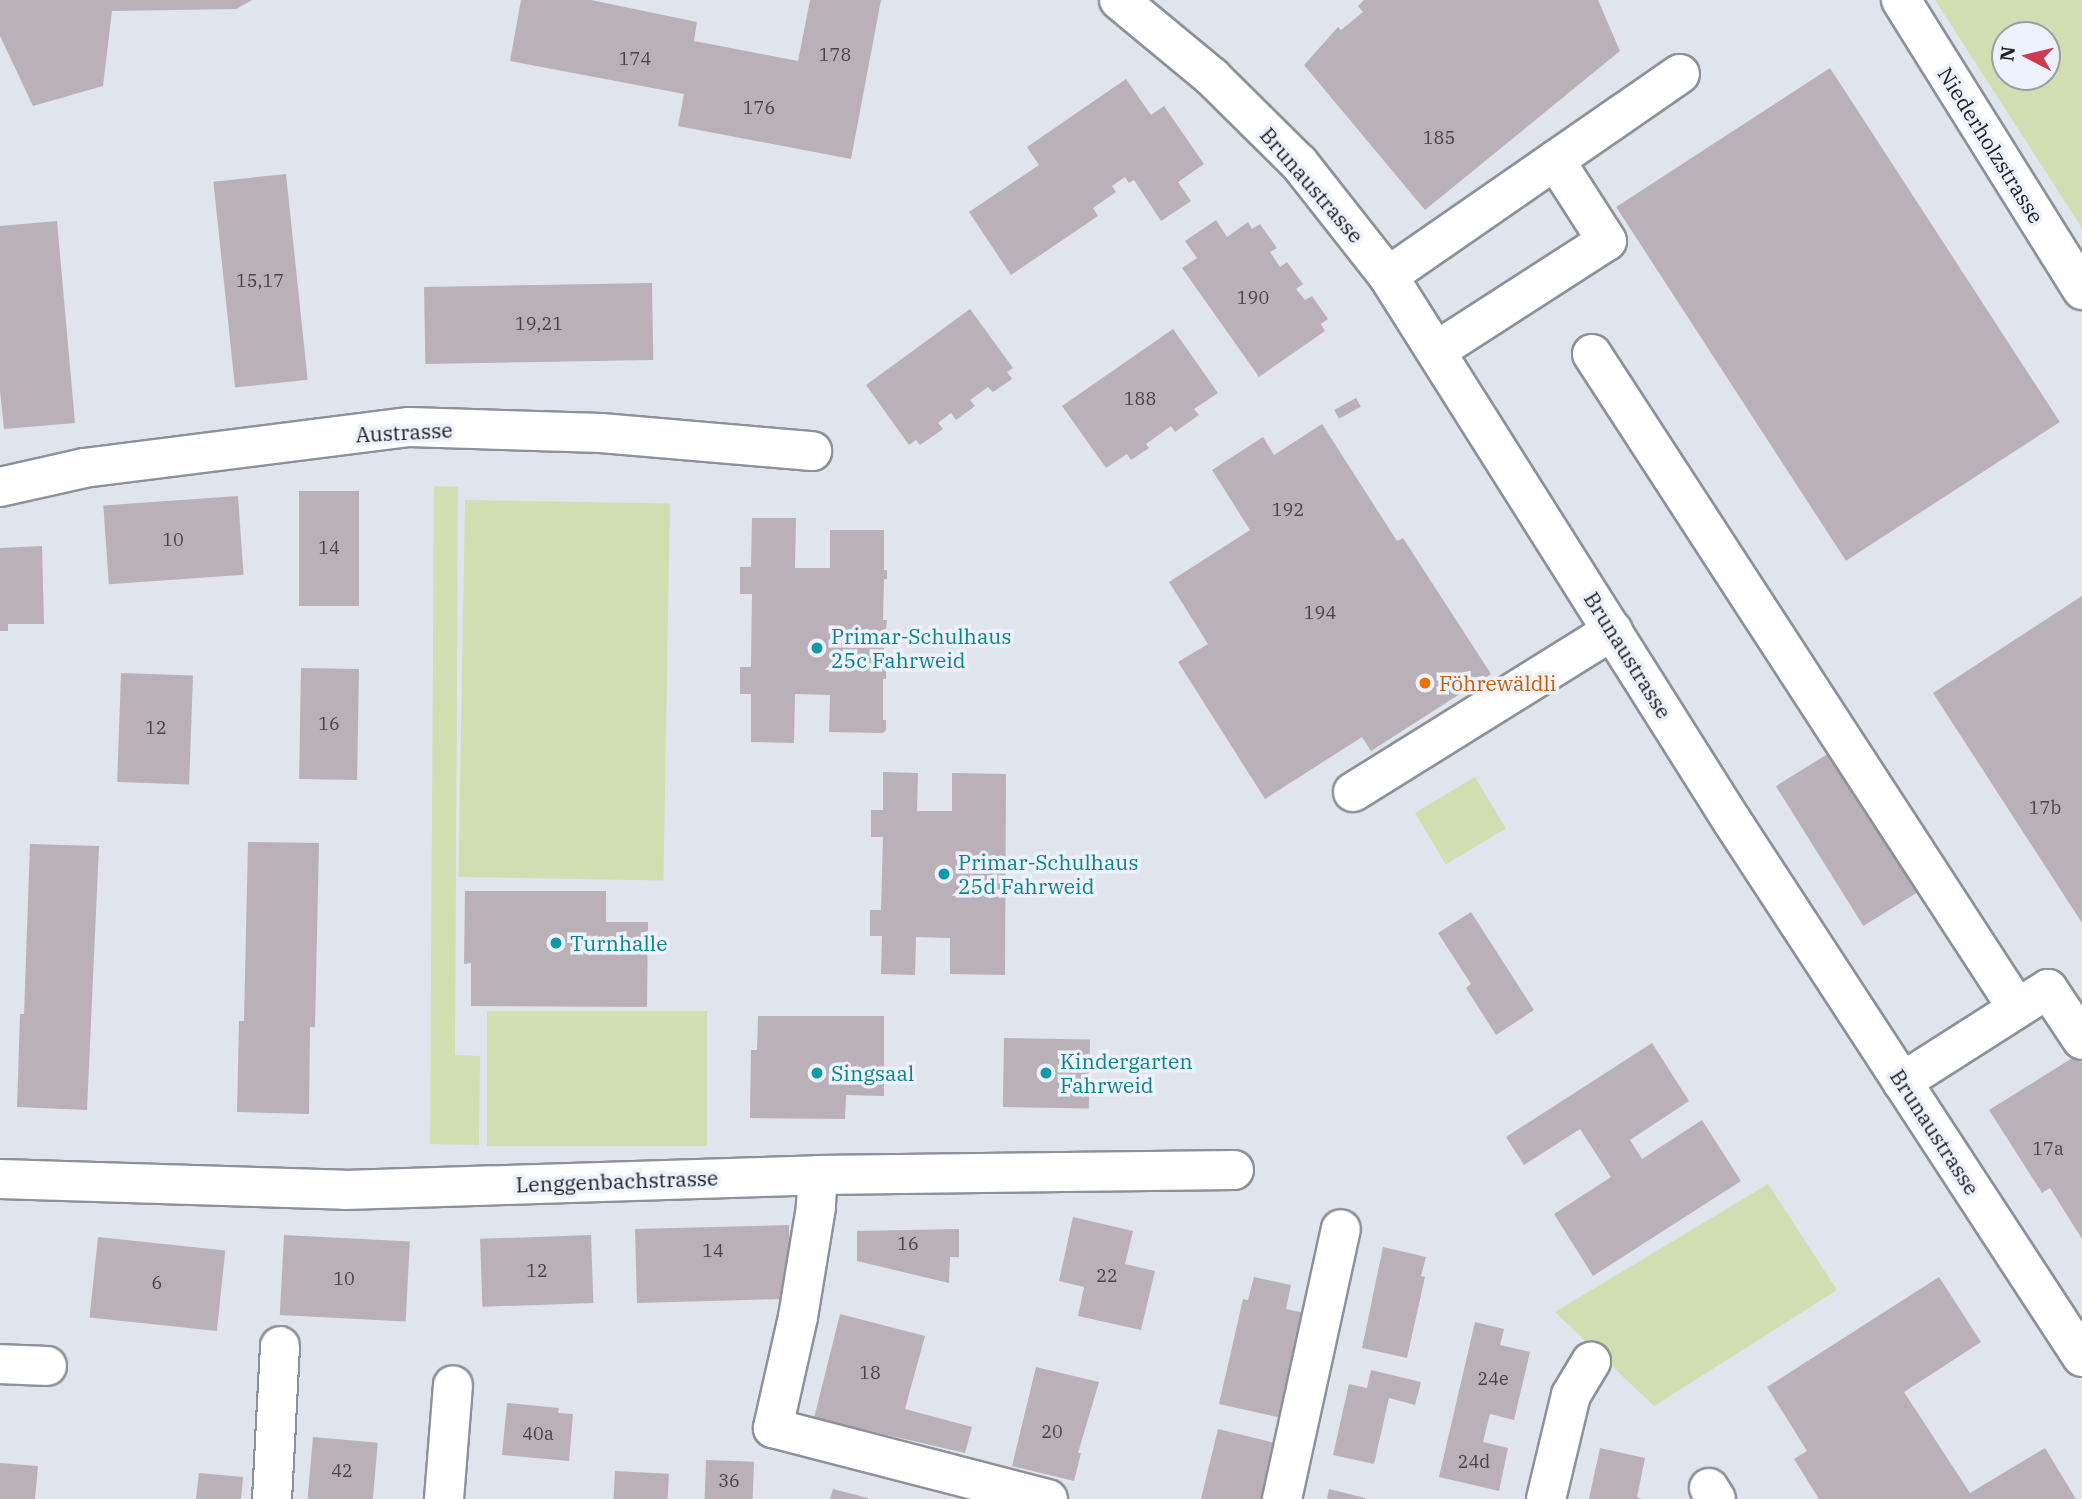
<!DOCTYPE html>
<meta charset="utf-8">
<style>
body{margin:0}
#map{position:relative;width:2082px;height:1499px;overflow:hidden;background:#e0e4ed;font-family:"IBM Plex Serif",serif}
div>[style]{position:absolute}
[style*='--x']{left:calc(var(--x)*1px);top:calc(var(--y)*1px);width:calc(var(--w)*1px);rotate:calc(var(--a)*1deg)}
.green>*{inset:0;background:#d0deb1;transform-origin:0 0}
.building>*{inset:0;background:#bab1b8;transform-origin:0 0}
.roads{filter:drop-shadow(2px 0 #8d9199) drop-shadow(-2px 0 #8d9199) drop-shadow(0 2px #8d9199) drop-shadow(0 -2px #8d9199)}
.minor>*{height:38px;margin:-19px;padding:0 19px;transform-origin:19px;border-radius:19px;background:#fff}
.major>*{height:38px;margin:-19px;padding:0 19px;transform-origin:19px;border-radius:19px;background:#fff}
.dots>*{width:19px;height:19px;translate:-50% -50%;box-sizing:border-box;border:4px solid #edf1fb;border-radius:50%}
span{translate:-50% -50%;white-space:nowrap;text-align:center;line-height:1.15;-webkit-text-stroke:7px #edf1fb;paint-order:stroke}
.number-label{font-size:18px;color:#454448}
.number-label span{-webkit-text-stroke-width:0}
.street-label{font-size:21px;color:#1e1f22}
.culture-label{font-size:21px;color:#0d838f}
.left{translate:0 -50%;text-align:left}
.food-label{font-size:21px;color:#c56008}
.north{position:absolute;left:1991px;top:21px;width:70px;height:70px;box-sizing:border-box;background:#edf1fb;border:2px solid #9a9da4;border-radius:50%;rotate:277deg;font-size:19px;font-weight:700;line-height:28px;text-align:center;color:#1e1f22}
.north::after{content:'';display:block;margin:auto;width:24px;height:32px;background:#cc3c50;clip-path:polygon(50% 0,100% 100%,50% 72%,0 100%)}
</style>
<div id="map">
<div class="green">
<i style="clip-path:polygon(evenodd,1935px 0,2082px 0,2082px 228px,1935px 0,2005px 35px,2047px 35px,2047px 77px,2005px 77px,2005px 35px)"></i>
<i style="clip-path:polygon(434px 486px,458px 487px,455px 1055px,480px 1056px,479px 1145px,430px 1144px)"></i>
<i style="left:465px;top:500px;width:205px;height:377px;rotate:1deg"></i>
<i style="left:1475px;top:777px;width:60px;height:70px;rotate:59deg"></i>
<i style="left:487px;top:1011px;width:220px;height:135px"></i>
<i style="clip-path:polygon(1768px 1184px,1837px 1290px,1654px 1406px,1555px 1312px)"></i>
</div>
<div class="building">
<i style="clip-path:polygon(0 0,252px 0,236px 9px,112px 11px,103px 86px,33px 106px,0 36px)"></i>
<i style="clip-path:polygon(521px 0,591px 0,697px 22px,694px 41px,798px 61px,810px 0,881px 0,851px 159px,678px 126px,684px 94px,510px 61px)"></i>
<i style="clip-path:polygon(1364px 0,1598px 0,1620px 51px,1425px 210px,1304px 65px,1338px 27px,1341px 30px,1363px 12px,1358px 6px)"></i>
<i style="left:1830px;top:68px;width:422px;height:255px;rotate:57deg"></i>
<i style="clip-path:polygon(1126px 79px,1151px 115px,1164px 106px,1204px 164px,1178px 182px,1191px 201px,1161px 221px,1134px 180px,1129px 183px,1125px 177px,1112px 186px,1116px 192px,1093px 208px,1098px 216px,1011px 275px,969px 212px,1039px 165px,1027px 147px)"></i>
<i style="left:286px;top:174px;width:207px;height:73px;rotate:84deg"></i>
<i style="clip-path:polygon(1216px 220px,1227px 237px,1248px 222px,1252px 229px,1260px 224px,1277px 248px,1270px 252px,1280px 267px,1287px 262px,1303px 284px,1296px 289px,1305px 300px,1312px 296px,1328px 319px,1321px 324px,1325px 331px,1259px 377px,1182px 268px,1197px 258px,1185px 241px)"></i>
<i style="clip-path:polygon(57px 221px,75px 423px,4px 429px,0 391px,0 226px)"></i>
<i style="left:652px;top:283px;width:77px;height:228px;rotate:89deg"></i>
<i style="clip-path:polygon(970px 309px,1013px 368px,1007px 372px,1012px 379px,993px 392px,988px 387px,970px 400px,975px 406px,956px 420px,951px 413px,938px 423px,943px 429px,920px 445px,916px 440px,909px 445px,866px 385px)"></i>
<i style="clip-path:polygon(1173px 329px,1218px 393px,1194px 409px,1199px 415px,1175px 432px,1171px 426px,1146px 444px,1149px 448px,1131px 460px,1127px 454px,1106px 468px,1062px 406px)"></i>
<i style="left:1356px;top:398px;width:10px;height:25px;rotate:61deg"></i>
<i style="clip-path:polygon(1322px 424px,1397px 541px,1403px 538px,1491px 674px,1371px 751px,1362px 737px,1265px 799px,1178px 662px,1208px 644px,1169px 582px,1250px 530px,1212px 470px,1263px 437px,1274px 455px)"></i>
<i style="left:299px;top:491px;width:60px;height:115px"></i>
<i style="left:238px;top:496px;width:79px;height:135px;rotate:86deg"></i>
<i style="clip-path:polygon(752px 518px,796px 518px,795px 568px,830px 568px,830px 530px,884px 530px,884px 570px,887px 570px,887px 579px,884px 579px,883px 620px,887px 620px,886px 629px,884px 629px,884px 670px,886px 670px,886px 679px,883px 679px,883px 720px,886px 720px,886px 730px,883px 733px,829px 732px,830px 695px,795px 694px,794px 743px,751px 742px,751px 694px,740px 694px,740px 667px,751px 667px,752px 594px,740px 594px,740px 567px,751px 567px)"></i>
<i style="clip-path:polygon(42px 546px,44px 624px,8px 624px,8px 631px,0 631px,0 548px)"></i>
<i style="clip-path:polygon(2082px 596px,2082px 923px,1933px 693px)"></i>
<i style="left:301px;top:668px;width:58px;height:111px;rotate:1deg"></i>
<i style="left:121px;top:673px;width:72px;height:109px;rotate:2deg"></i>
<i style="left:1837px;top:748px;width:165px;height:72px;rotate:58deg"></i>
<i style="clip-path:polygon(883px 772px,918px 773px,917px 811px,952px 811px,952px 773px,1006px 774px,1005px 975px,950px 974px,950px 938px,916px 937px,915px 975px,881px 974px,882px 936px,870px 936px,870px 910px,881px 910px,883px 837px,871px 837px,871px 810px,883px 810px)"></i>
<i style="clip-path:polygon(248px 842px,319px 843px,315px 1027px,310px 1027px,309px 1114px,237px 1112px,239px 1021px,244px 1021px)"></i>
<i style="clip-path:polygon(30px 844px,99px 846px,87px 1110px,17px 1107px,20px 1014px,24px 1014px)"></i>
<i style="clip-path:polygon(465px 891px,606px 891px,606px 922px,648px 922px,647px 1007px,471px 1006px,471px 963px,464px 964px)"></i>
<i style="clip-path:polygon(1471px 912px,1534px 1010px,1496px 1035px,1466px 988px,1471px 984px,1438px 933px)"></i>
<i style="clip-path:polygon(758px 1016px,884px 1016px,884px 1096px,846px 1095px,845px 1119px,750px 1118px,751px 1050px,757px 1050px)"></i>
<i style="left:1004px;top:1038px;width:86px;height:69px;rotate:1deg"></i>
<i style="clip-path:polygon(1652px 1043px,1689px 1101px,1630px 1140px,1642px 1159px,1702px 1120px,1741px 1181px,1593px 1276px,1554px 1214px,1611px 1177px,1580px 1129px,1524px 1165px,1506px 1137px)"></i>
<i style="clip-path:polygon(2077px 1055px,2082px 1063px,2082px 1239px,2050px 1188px,2042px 1193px,1989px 1110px)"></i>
<i style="clip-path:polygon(1073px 1217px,1133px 1231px,1125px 1264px,1155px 1271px,1141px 1330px,1078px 1316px,1084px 1287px,1059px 1281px)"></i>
<i style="clip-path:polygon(789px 1225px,790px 1273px,783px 1274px,784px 1299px,637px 1303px,635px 1229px)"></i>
<i style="clip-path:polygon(959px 1229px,959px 1257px,950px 1257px,949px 1283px,857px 1261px,857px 1231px)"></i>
<i style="left:284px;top:1235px;width:126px;height:80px;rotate:3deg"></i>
<i style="left:591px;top:1235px;width:68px;height:111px;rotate:88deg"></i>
<i style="left:98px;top:1237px;width:128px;height:81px;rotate:6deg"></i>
<i style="clip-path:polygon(1383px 1247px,1426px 1257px,1421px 1276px,1425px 1277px,1407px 1358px,1362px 1348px)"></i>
<i style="clip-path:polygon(1254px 1277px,1291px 1285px,1286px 1309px,1309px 1314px,1286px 1419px,1219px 1404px,1243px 1299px,1248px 1300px)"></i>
<i style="clip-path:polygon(1939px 1277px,1981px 1342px,1904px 1392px,1970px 1493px,2045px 1448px,2076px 1499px,1819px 1499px,1794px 1459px,1807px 1451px,1767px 1387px)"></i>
<i style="clip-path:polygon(840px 1314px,925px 1336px,905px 1409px,972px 1427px,965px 1453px,814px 1418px)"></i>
<i style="clip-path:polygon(1475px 1322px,1504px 1329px,1500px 1345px,1530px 1352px,1514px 1420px,1490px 1414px,1483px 1442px,1508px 1448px,1499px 1491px,1439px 1477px)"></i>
<i style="clip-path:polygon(1036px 1367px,1099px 1382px,1078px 1453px,1081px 1453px,1074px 1481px,1012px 1466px)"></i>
<i style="clip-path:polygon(1371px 1370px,1421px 1382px,1415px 1405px,1389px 1398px,1374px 1464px,1333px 1455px,1349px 1384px,1367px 1388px)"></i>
<i style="clip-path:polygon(507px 1403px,559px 1408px,558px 1413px,573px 1414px,569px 1461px,502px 1455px)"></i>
<i style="clip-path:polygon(1218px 1429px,1279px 1444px,1265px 1499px,1201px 1499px)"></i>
<i style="left:313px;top:1437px;width:65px;height:62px;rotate:5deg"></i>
<i style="clip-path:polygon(1600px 1448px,1645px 1458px,1637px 1497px,1642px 1499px,1589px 1499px)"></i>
<i style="left:706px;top:1460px;width:48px;height:39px;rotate:2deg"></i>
<i style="clip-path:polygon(0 1463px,38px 1466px,35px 1499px,0 1499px)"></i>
<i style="left:615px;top:1471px;width:54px;height:28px;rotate:3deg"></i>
<i style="clip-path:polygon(199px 1473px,243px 1477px,241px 1499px,196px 1499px)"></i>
<i style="clip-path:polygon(833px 1489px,868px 1498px,868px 1499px,830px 1499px)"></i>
<i style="clip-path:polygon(1329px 1489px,1365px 1498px,1365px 1499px,1327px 1499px)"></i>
</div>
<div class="roads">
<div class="minor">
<i style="--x:1119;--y:0;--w:121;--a:39.6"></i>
<i style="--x:1212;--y:77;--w:122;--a:44.7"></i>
<i style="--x:1299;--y:163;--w:144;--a:51.8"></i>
<i style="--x:1388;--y:276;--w:644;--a:57.74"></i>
<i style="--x:1732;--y:821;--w:640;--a:56.86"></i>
<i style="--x:1388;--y:276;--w:355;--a:-34.7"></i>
<i style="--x:1436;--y:351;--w:203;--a:-32.8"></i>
<i style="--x:1607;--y:241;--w:96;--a:-122.7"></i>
<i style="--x:1592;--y:354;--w:780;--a:56.98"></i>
<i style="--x:0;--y:487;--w:86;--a:-12.7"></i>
<i style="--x:84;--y:468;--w:328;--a:-7.2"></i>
<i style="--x:409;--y:427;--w:192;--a:1.8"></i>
<i style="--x:601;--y:433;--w:212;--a:4.9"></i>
<i style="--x:1353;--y:792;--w:306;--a:-31.9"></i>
<i style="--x:1902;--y:1082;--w:173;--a:-32.5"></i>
<i style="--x:2048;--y:989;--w:61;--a:56.3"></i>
<i style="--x:818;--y:1175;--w:32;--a:94"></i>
<i style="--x:816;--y:1207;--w:111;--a:99.3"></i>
<i style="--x:798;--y:1317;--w:114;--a:102.7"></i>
<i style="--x:773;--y:1428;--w:284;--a:14.5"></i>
<i style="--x:0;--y:1179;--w:345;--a:1.8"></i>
<i style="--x:345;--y:1190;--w:473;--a:-1.8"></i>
<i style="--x:818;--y:1175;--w:416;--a:-0.7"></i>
<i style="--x:0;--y:1364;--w:47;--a:2.4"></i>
<i style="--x:1709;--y:1488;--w:13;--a:58"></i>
<i style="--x:272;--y:1499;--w:153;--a:-87"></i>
<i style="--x:444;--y:1499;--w:114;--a:-85.5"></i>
<i style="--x:1282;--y:1499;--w:276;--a:-77.7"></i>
<i style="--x:1546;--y:1499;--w:107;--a:-76.5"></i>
<i style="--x:1571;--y:1395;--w:39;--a:-59"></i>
</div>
<div class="major">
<i style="--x:1901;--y:0;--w:342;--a:58"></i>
</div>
</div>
<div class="dots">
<i style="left:817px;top:648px;background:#0f9aa8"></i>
<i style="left:1425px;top:683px;background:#e8710a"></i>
<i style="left:944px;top:874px;background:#0f9aa8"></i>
<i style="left:556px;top:943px;background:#0f9aa8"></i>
<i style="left:817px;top:1073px;background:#0f9aa8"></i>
<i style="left:1046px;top:1073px;background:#0f9aa8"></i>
</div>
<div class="number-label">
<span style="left:835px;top:55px">178</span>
<span style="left:635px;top:59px">174</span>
<span style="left:759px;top:108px">176</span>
<span style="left:1439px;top:138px">185</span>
<span style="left:260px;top:281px">15,17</span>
<span style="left:1253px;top:298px">190</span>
<span style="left:539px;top:324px">19,21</span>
<span style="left:1140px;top:399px">188</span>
<span style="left:1288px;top:510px">192</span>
<span style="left:173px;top:540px">10</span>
<span style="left:329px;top:548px">14</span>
<span style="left:1320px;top:613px">194</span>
<span style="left:329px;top:724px">16</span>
<span style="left:156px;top:728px">12</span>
<span style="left:2045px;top:808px">17b</span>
<span style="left:2048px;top:1149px">17a</span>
<span style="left:908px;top:1244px">16</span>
<span style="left:713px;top:1251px">14</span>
<span style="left:537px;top:1271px">12</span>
<span style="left:1107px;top:1276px">22</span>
<span style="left:344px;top:1279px">10</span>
<span style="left:157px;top:1283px">6</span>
<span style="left:870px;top:1373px">18</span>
<span style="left:1493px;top:1379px">24e</span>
<span style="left:1052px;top:1432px">20</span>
<span style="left:538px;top:1434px">40a</span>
<span style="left:1474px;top:1462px">24d</span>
<span style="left:342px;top:1471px">42</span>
<span style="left:729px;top:1481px">36</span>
</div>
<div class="street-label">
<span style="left:1991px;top:145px;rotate:58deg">Niederholzstrasse</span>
<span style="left:1312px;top:185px;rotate:49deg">Brunaustrasse</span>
<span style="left:404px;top:432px;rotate:-3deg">Austrasse</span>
<span style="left:1628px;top:655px;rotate:58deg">Brunaustrasse</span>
<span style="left:1935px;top:1132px;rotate:57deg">Brunaustrasse</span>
<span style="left:617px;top:1181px;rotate:-2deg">Lenggenbachstrasse</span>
</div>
<div class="culture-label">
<span class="left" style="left:831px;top:648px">Primar-Schulhaus<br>25c Fahrweid</span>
<span class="left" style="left:958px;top:874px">Primar-Schulhaus<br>25d Fahrweid</span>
<span class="left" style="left:570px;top:943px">Turnhalle</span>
<span class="left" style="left:1060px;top:1073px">Kindergarten<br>Fahrweid</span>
<span class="left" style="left:831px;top:1073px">Singsaal</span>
</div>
<div class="food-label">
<span class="left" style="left:1439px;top:683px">Föhrewäldli</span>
</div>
<div class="north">N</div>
</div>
